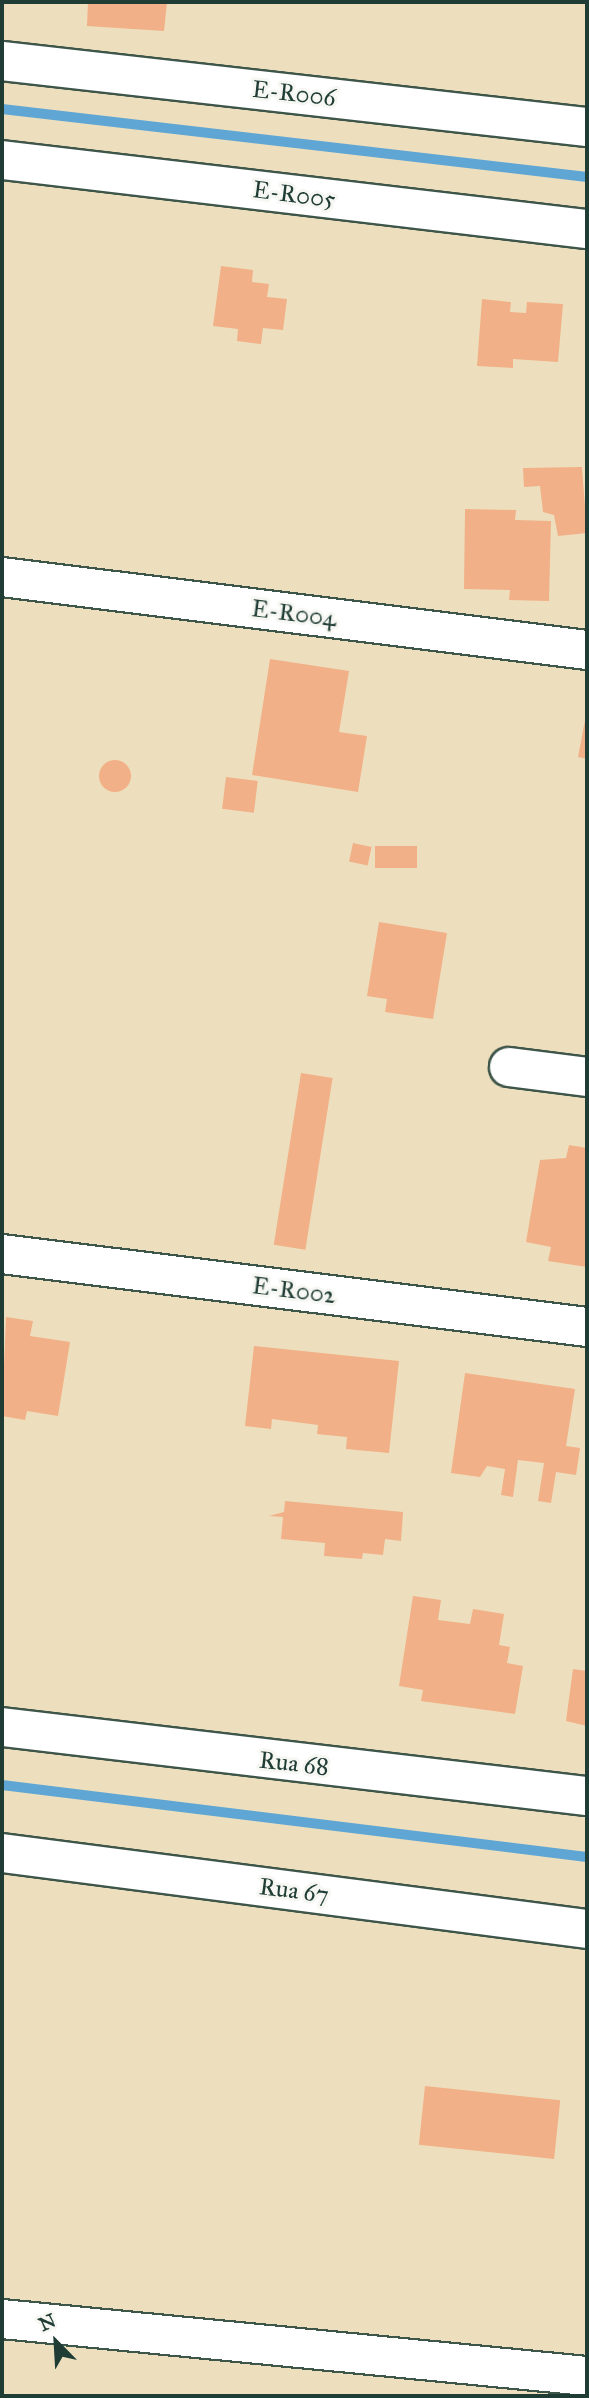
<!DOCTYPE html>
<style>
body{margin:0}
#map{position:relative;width:589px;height:2398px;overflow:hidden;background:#eddfbd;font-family:"IM FELL Great Primer",serif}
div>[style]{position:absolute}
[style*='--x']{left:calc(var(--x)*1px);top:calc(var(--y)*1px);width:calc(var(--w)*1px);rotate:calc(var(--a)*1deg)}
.stream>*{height:10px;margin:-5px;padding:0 5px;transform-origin:5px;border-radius:5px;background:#5fa6d5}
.building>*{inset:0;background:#f1b087;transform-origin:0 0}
.round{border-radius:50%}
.roads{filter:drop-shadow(2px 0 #3e5549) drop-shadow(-2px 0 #3e5549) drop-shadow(0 2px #3e5549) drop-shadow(0 -2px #3e5549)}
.street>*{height:38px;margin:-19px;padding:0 19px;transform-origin:19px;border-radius:19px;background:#fff}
span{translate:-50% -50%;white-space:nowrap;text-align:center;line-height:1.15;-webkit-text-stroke:6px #f6f6f2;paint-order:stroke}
.street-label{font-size:24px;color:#1f3d34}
.frame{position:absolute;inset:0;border:4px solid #1f3d34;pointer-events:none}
.north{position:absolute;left:21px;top:2307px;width:70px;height:70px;-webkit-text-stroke:5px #f6f6f2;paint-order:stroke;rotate:336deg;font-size:19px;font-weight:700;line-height:28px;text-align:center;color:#1f3d34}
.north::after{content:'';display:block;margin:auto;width:24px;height:32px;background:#1f3d34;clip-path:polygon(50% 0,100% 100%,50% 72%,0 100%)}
</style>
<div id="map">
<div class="stream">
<i style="--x:2;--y:109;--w:589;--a:6.63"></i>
<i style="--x:2;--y:1785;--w:589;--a:7.02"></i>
</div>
<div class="building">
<i style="clip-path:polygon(88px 2px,167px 2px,164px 31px,87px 26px)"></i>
<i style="clip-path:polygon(221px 266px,253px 270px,252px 282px,269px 284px,267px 297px,287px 299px,283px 330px,263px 328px,261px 344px,237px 341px,238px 329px,213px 326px)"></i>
<i style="clip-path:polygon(482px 299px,511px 302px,510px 312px,526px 313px,527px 302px,563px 304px,558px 362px,513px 359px,513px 368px,477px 366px)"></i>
<i style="clip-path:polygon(582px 467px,587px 533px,558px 536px,554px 515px,543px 512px,540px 486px,524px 487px,523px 468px)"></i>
<i style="clip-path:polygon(465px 509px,516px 510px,515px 520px,551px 521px,549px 601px,509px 600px,510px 590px,464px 589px)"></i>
<i style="clip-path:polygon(270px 659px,349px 671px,339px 732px,367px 736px,358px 792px,252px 775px)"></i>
<i style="clip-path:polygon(586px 715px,587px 715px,587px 759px,578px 757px)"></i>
<i class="round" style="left:99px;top:760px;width:32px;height:32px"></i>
<i style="left:226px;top:777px;width:32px;height:32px;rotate:7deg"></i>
<i style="left:353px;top:843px;width:19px;height:19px;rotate:12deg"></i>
<i style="left:417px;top:846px;width:22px;height:42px;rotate:90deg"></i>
<i style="clip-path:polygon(379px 922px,447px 933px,433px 1019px,385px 1012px,387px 999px,367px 996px)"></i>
<i style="left:301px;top:1073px;width:32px;height:174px;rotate:9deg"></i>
<i style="clip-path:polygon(569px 1145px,587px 1148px,587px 1267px,548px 1261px,551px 1247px,526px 1242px,540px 1160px,566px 1158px)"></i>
<i style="clip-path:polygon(6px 1317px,33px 1321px,30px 1336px,70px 1342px,58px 1416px,27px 1411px,25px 1420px,2px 1416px)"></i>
<i style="clip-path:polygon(254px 1346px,399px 1361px,389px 1453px,346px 1449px,347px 1437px,317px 1434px,318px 1425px,272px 1419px,271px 1429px,245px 1426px)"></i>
<i style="clip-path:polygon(465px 1373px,575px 1389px,566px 1446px,580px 1448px,576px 1475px,556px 1472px,551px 1503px,538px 1501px,544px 1463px,518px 1460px,513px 1497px,501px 1495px,505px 1469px,487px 1466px,480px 1477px,451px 1473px)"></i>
<i style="clip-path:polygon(285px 1501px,403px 1512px,401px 1541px,385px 1539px,383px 1555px,363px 1553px,362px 1559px,324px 1556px,325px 1543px,281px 1539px,283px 1517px,269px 1516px,284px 1512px)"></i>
<i style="clip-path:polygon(413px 1596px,441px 1600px,438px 1620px,470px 1624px,473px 1609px,504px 1614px,499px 1645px,510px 1647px,507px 1663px,523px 1666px,515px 1714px,421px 1701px,423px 1690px,399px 1686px)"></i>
<i style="clip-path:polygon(573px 1669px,587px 1671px,587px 1726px,566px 1721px)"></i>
<i style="left:425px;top:2086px;width:136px;height:59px;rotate:6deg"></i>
</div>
<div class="roads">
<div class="street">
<i style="--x:2;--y:61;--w:589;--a:6.44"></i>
<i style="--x:2;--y:160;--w:589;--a:6.73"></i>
<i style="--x:2;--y:577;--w:590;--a:7.11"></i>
<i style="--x:509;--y:1067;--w:79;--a:7.3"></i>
<i style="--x:2;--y:1254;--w:590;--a:7.11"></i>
<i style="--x:2;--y:1727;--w:589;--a:6.73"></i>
<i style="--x:2;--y:1853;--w:590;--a:7.4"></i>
<i style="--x:2;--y:2319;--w:588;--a:5.57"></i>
</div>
</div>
<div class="street-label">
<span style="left:294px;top:94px;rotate:6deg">E-R006</span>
<span style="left:294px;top:195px;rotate:7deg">E-R005</span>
<span style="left:294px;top:614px;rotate:7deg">E-R004</span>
<span style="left:294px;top:1291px;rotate:7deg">E-R002</span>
<span style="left:294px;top:1764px;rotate:6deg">Rua 68</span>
<span style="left:294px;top:1891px;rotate:7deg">Rua 67</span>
</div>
<div class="frame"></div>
<div class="north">N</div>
</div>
